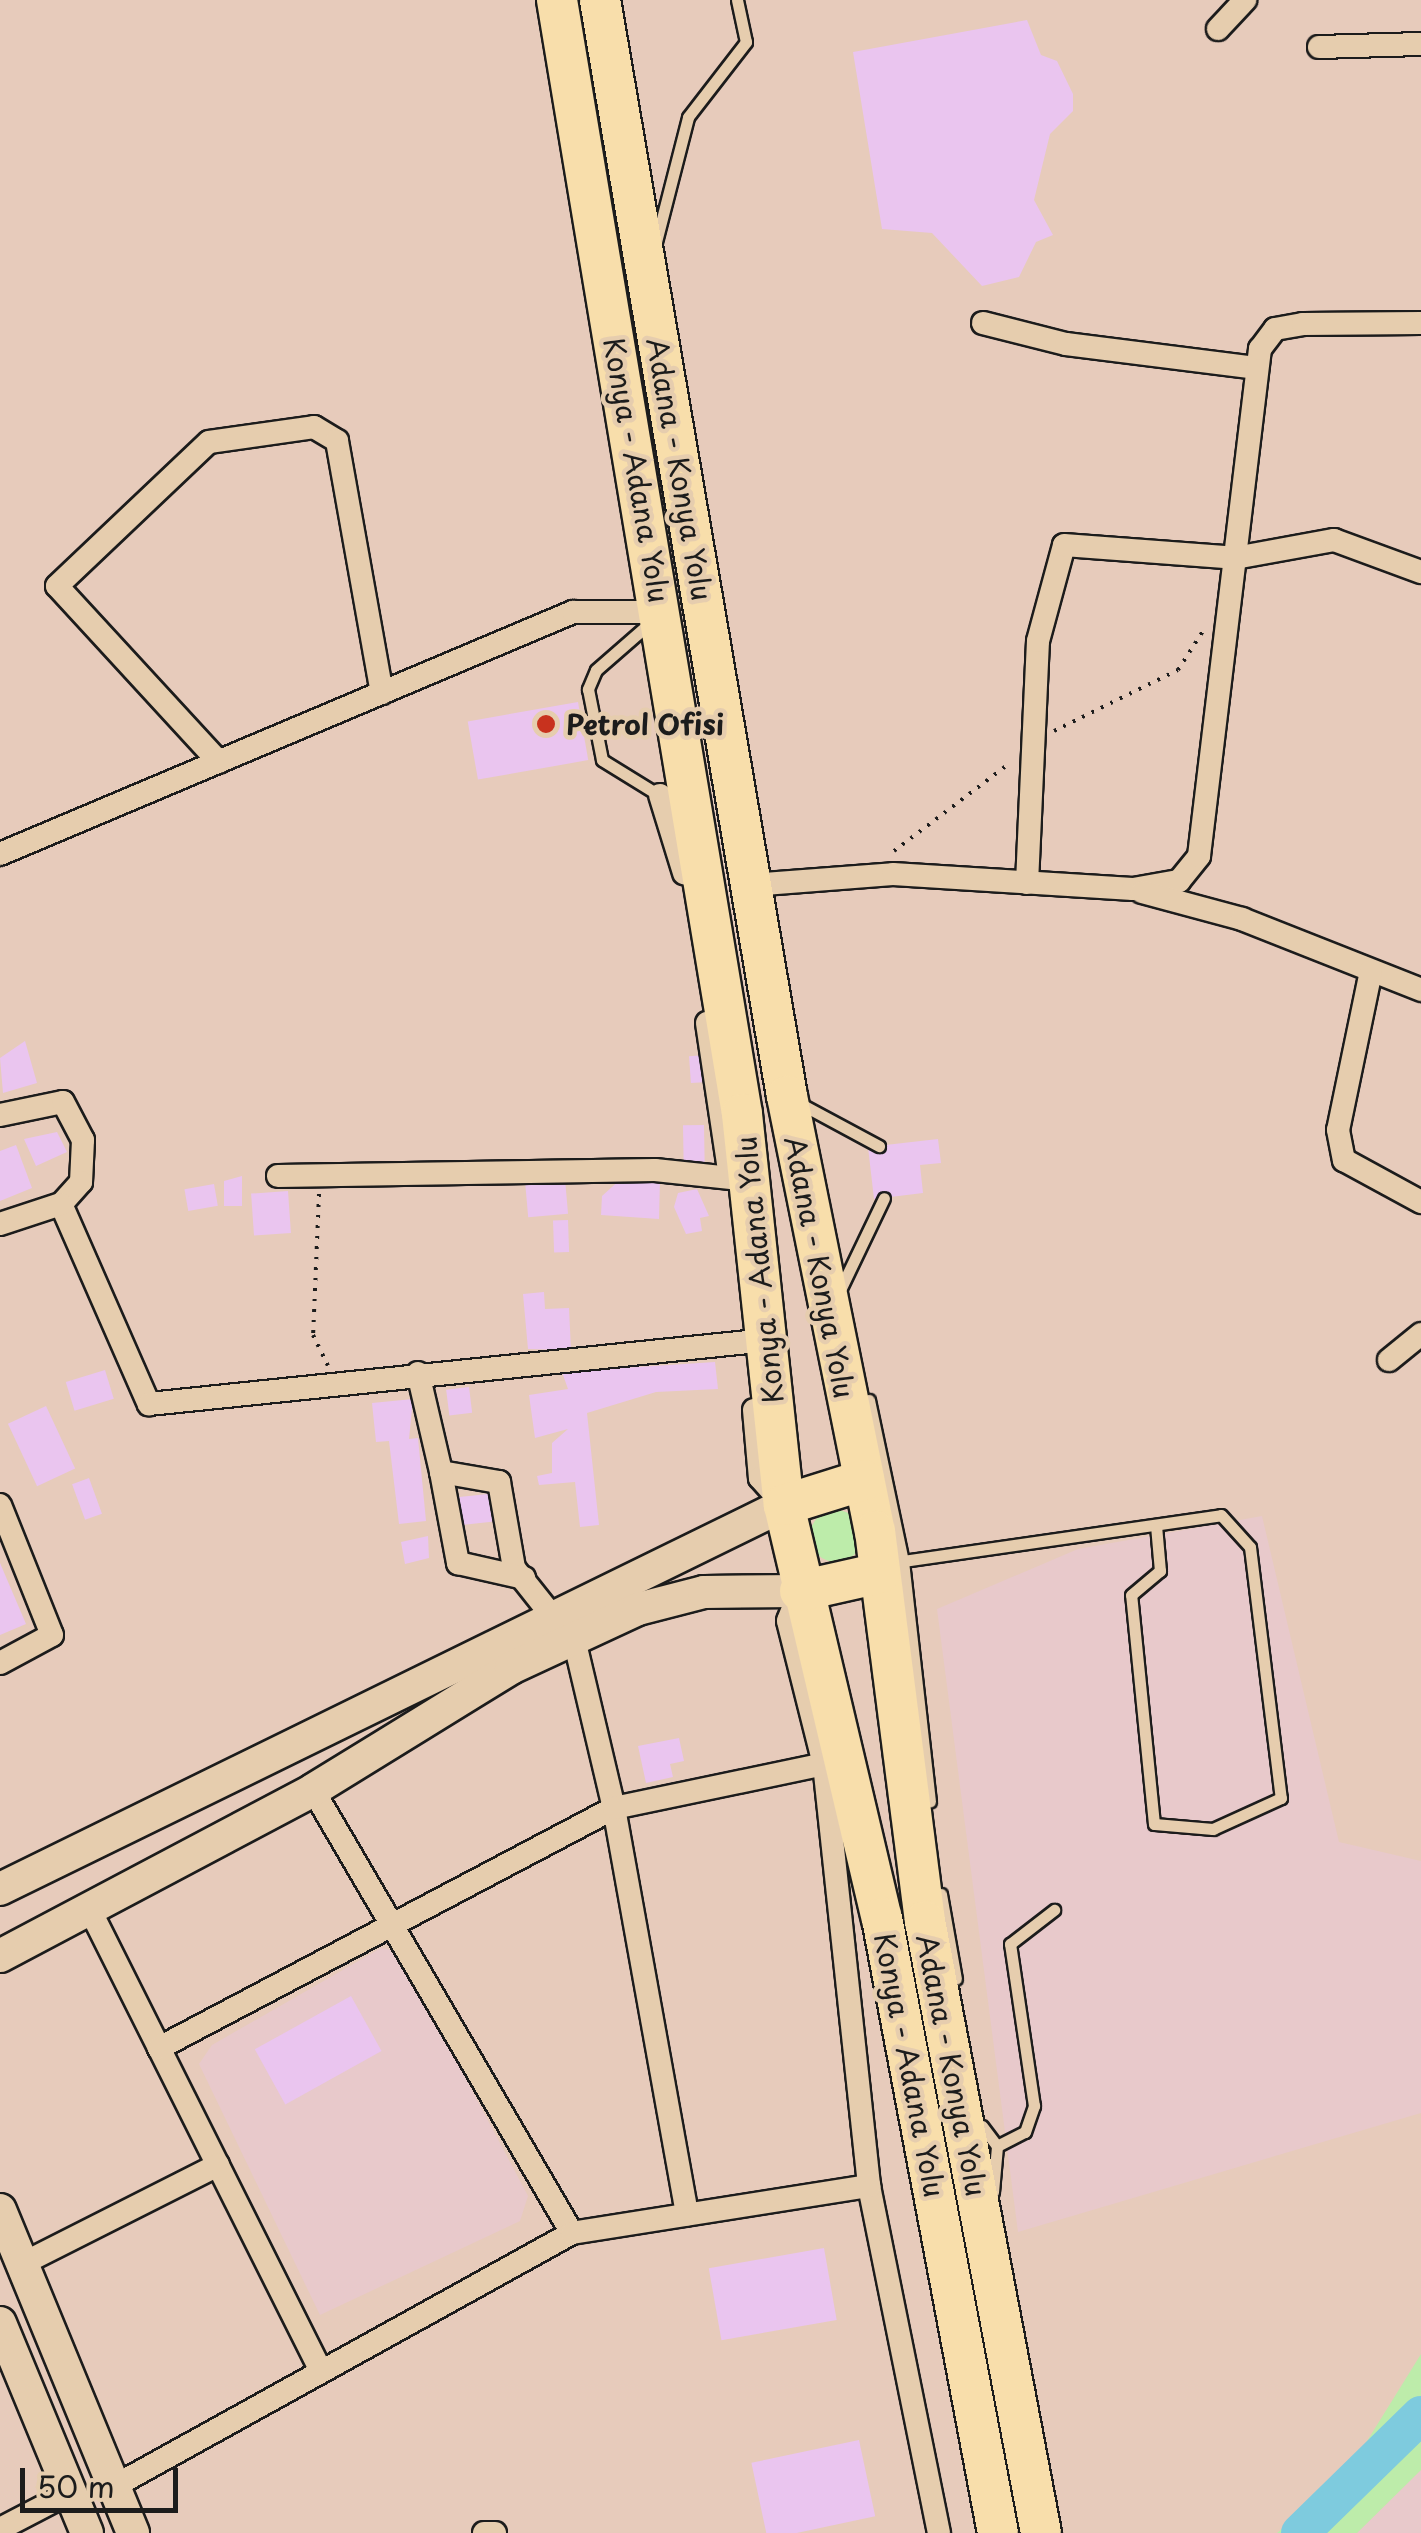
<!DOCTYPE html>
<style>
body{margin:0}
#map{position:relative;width:1421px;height:2533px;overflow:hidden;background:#e7cbbb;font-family:"Playpen Sans",sans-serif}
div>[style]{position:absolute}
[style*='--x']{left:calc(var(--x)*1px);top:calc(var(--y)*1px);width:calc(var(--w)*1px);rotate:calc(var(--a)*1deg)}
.built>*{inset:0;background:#e8c9cb}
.green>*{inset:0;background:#bdecaa}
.round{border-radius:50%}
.river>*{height:38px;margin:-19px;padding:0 19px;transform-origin:19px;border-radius:19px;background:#7ecbde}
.building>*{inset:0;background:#eac5ef;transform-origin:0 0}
.path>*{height:4px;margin-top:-2px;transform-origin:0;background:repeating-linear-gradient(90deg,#1c1c1c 0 2.5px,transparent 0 10.5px)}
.roads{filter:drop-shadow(2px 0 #1c1c1c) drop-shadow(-2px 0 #1c1c1c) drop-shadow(0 2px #1c1c1c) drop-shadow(0 -2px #1c1c1c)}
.lane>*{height:11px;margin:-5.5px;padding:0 5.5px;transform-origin:5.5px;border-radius:5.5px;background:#e6cdae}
.street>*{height:22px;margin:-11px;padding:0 11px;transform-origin:11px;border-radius:11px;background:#e6cdae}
.secondary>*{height:32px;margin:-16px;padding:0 16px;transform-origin:16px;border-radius:16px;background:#e6cdae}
.highway>*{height:40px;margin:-20px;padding:0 20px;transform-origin:20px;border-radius:20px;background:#f8deab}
.dots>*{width:28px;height:28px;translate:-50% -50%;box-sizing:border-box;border:5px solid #e6cdae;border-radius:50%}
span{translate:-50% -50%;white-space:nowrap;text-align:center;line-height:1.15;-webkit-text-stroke:9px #e6cdae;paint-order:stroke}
.street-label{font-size:28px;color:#1c1c1c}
.poi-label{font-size:28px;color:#1c1c1c;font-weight:700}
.left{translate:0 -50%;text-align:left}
.scale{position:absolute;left:20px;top:2468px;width:158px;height:45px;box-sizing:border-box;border:5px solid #1c1c1c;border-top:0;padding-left:12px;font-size:30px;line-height:35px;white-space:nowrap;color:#1c1c1c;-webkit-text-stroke:8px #e6cdae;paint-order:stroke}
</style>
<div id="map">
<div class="built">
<i style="clip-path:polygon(1262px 1516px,1339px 1842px,1421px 1861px,1421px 2113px,1018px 2232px,937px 1609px,1078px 1549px)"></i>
<i style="clip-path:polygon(381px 1948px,398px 1951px,528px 2196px,520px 2221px,320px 2315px,199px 2064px,212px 2045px)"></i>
<i style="clip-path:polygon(1421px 2470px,1421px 2533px,1357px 2533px)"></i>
</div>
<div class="green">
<i class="round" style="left:810px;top:1510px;width:52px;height:52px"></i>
<i style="clip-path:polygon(1421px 2354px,1421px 2470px,1357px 2533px,1277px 2533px,1346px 2475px)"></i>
</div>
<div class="river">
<i style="--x:1300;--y:2533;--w:169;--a:-44.3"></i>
</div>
<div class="building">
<i style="clip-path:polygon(1027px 20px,1041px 55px,1057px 61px,1073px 94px,1073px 111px,1050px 134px,1034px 200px,1053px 235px,1036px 242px,1019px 277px,982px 286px,932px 233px,882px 229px,853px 52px)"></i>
<i style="left:578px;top:702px;width:59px;height:112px;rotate:80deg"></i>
<i style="clip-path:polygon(25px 1041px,37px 1083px,3px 1093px,0 1058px)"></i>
<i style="left:706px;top:1055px;width:27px;height:17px;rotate:86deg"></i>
<i style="left:704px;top:1125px;width:40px;height:21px;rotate:89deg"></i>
<i style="clip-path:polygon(57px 1132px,67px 1152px,36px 1166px,24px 1139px)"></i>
<i style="clip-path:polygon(938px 1139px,941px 1163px,920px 1165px,923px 1193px,874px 1199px,868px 1147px)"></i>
<i style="clip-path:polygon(16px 1145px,32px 1188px,0 1201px,0 1151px)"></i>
<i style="clip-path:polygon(242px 1176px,242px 1206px,224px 1206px,224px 1181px)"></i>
<i style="clip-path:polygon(623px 1177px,660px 1179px,659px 1219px,601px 1215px,602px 1196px)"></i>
<i style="left:565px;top:1179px;width:35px;height:40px;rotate:85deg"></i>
<i style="left:214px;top:1184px;width:22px;height:30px;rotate:80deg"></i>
<i style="clip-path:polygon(697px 1189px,709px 1216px,700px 1218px,702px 1231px,686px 1234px,674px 1207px,678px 1193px)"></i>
<i style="left:288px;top:1191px;width:42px;height:37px;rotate:86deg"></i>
<i style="left:568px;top:1220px;width:32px;height:15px;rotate:88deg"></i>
<i style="clip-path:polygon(544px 1292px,545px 1309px,569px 1308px,571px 1350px,528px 1349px,523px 1294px)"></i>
<i style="clip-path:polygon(715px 1362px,718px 1389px,656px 1392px,587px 1413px,599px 1525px,580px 1527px,575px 1482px,539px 1485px,537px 1476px,552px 1473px,552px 1443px,568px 1429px,535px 1438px,529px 1395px,568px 1389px,562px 1372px)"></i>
<i style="left:105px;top:1370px;width:30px;height:41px;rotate:73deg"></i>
<i style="left:469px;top:1387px;width:26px;height:23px;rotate:83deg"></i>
<i style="clip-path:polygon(413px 1399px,409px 1439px,418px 1438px,426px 1521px,399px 1524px,389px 1441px,376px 1442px,372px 1403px)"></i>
<i style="left:46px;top:1406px;width:69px;height:42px;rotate:65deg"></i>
<i style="left:89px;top:1478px;width:38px;height:18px;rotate:70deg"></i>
<i style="left:498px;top:1493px;width:28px;height:44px;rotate:84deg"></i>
<i style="clip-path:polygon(428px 1536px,429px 1558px,405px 1564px,401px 1542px)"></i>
<i style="clip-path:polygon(0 1563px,26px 1624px,0 1635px)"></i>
<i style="clip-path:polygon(679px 1738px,684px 1761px,670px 1764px,673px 1777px,646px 1783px,638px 1746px)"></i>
<i style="left:351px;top:1996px;width:63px;height:110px;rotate:61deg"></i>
<i style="left:824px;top:2248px;width:73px;height:117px;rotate:80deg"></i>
<i style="left:859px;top:2440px;width:78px;height:110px;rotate:78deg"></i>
</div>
<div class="path">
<i style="--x:1054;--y:731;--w:138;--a:-26.2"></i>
<i style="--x:1178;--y:670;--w:46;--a:-57.3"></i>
<i style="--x:894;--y:851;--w:146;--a:-37.2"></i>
<i style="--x:319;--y:1194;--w:141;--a:92.4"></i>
<i style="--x:313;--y:1335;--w:34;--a:64"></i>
</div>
<div class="roads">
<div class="lane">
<i style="--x:656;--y:242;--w:129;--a:-75.6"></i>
<i style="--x:688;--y:117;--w:95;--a:-52.3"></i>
<i style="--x:746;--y:42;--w:43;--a:-102.1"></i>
<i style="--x:651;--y:622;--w:73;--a:138.9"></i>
<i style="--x:596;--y:670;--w:21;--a:113"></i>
<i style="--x:588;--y:689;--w:72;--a:78.8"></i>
<i style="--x:602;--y:760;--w:70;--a:31.7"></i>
<i style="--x:799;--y:1103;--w:91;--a:28.3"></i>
<i style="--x:839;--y:1292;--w:104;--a:-64.4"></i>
<i style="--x:869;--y:1400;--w:165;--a:78.1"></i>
<i style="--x:903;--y:1561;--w:242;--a:83.6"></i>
<i style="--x:903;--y:1561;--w:321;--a:-8.2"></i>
<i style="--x:1221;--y:1515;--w:43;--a:47.8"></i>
<i style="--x:1250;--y:1547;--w:253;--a:83"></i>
<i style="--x:1281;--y:1798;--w:75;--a:155.5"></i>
<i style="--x:1213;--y:1829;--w:59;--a:-175.2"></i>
<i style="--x:1154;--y:1824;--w:230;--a:-95.7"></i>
<i style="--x:1131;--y:1595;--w:38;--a:-40"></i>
<i style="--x:1160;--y:1571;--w:46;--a:-95"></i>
<i style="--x:941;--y:1894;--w:86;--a:80"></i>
<i style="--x:982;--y:2126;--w:25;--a:53"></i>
<i style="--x:997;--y:2146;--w:31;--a:-27"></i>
<i style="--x:1025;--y:2132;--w:28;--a:-71"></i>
<i style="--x:1034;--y:2106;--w:164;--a:-98.4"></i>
<i style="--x:1010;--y:1944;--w:56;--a:-37.7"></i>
<i style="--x:993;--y:2192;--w:46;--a:-85"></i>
</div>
<div class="street">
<i style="--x:1218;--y:29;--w:40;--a:-47"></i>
<i style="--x:1319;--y:47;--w:102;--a:-1.7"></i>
<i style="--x:983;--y:323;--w:86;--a:14.2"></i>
<i style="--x:1066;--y:344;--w:191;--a:7.2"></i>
<i style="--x:219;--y:762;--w:239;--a:-132.6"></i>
<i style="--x:57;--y:586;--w:209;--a:-43.5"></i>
<i style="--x:209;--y:442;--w:106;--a:-8.1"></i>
<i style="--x:314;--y:427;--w:27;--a:31"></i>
<i style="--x:337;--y:441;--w:256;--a:79.9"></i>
<i style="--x:660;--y:795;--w:82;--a:72.9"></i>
<i style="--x:0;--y:854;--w:622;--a:-22.9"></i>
<i style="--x:573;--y:612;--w:89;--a:0"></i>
<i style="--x:1027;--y:883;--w:242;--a:-87.4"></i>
<i style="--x:1038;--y:641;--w:99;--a:-74.8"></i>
<i style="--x:1064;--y:545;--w:171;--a:4.3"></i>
<i style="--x:1235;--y:558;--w:101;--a:-10.3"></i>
<i style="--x:1334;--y:540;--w:93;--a:20.2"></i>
<i style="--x:751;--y:885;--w:142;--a:-4.4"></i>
<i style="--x:893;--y:874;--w:240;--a:3.6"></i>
<i style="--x:1133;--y:889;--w:47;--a:-9.9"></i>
<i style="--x:1179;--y:881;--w:32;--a:-51"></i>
<i style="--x:1199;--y:856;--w:511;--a:-83.14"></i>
<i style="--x:1260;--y:349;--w:25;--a:-53"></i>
<i style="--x:1275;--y:329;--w:28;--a:-10"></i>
<i style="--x:1303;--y:324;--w:118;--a:-0.5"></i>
<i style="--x:1142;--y:892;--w:104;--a:15.1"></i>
<i style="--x:1242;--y:919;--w:193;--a:21.6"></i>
<i style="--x:1371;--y:971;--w:162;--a:101.7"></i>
<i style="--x:1338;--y:1130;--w:31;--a:79"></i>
<i style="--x:1344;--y:1160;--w:88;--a:28.6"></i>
<i style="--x:707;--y:1023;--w:143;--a:81.5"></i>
<i style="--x:0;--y:1115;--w:64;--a:-11.7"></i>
<i style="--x:63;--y:1102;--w:43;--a:62.2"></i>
<i style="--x:83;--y:1140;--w:42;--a:92.7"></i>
<i style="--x:81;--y:1182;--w:30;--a:132"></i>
<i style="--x:61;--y:1204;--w:219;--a:66.3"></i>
<i style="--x:149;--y:1404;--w:602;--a:-5.91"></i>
<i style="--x:278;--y:1176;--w:377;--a:-0.9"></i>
<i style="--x:655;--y:1170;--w:76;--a:6"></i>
<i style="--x:0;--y:1224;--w:64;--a:-18.2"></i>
<i style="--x:1389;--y:1360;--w:41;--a:-39.1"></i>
<i style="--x:418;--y:1373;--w:102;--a:76.9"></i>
<i style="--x:441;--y:1472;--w:59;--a:9.8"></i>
<i style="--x:499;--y:1482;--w:87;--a:80.1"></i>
<i style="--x:514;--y:1568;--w:63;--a:51.5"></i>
<i style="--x:754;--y:1410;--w:68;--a:85"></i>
<i style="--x:760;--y:1478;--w:30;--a:48"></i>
<i style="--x:441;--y:1472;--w:93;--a:79.4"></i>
<i style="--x:458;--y:1563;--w:68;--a:12.8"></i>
<i style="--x:0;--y:1505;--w:140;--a:68.2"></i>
<i style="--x:52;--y:1635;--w:59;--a:151.7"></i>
<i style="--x:800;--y:1591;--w:32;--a:112"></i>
<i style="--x:788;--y:1621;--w:147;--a:75.9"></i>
<i style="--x:824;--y:1764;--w:424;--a:83.9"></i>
<i style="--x:869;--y:2186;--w:354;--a:78.6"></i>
<i style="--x:574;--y:1639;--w:174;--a:76.7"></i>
<i style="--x:614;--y:1808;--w:413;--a:79.8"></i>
<i style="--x:313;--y:1790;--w:513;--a:59.69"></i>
<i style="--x:89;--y:1908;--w:513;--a:63.39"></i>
<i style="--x:159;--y:2048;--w:514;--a:-27.81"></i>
<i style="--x:614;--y:1808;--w:215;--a:-11.8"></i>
<i style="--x:20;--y:2265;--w:222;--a:-26.8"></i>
<i style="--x:113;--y:2487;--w:525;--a:-28.96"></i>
<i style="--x:572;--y:2233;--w:301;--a:-9"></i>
<i style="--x:0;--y:2529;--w:80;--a:-27.5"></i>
<i style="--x:484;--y:2533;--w:11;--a:0"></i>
</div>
<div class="secondary">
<i style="--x:0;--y:1889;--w:873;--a:-26.1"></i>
<i style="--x:0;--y:1956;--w:354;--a:-27.9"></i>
<i style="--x:313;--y:1790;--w:233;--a:-31.6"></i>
<i style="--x:511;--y:1668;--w:140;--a:-24.9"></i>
<i style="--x:638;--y:1609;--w:68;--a:-14.4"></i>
<i style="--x:704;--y:1592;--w:96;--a:-0.6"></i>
<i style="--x:0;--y:2210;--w:349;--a:67.6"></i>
<i style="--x:0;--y:2323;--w:227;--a:67.5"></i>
</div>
<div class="highway">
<i style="--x:557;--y:0;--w:1129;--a:80.57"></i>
<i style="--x:742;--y:1114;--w:393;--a:83.9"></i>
<i style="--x:784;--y:1505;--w:424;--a:76.7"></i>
<i style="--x:882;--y:1918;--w:626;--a:79.32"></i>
<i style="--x:600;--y:0;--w:1112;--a:80.32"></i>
<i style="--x:787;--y:1096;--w:444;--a:78.6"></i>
<i style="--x:875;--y:1531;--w:393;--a:82.7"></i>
<i style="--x:925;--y:1921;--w:623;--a:79.27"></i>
<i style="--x:784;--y:1505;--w:84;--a:-17.4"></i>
<i style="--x:800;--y:1591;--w:82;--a:-12.7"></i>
</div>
</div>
<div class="dots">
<i style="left:546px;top:724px;background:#c8321e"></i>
</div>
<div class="street-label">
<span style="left:680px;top:469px;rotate:80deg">Adana - Konya Yolu</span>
<span style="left:637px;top:470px;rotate:80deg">Konya - Adana Yolu</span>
<span style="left:820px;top:1267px;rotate:79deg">Adana - Konya Yolu</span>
<span style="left:759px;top:1270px;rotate:-96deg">Konya - Adana Yolu</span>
<span style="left:910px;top:2065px;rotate:79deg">Konya - Adana Yolu</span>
<span style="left:952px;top:2065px;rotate:79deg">Adana - Konya Yolu</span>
</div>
<div class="poi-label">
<span class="left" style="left:566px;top:724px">Petrol Ofisi</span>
</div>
<div class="scale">50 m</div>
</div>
